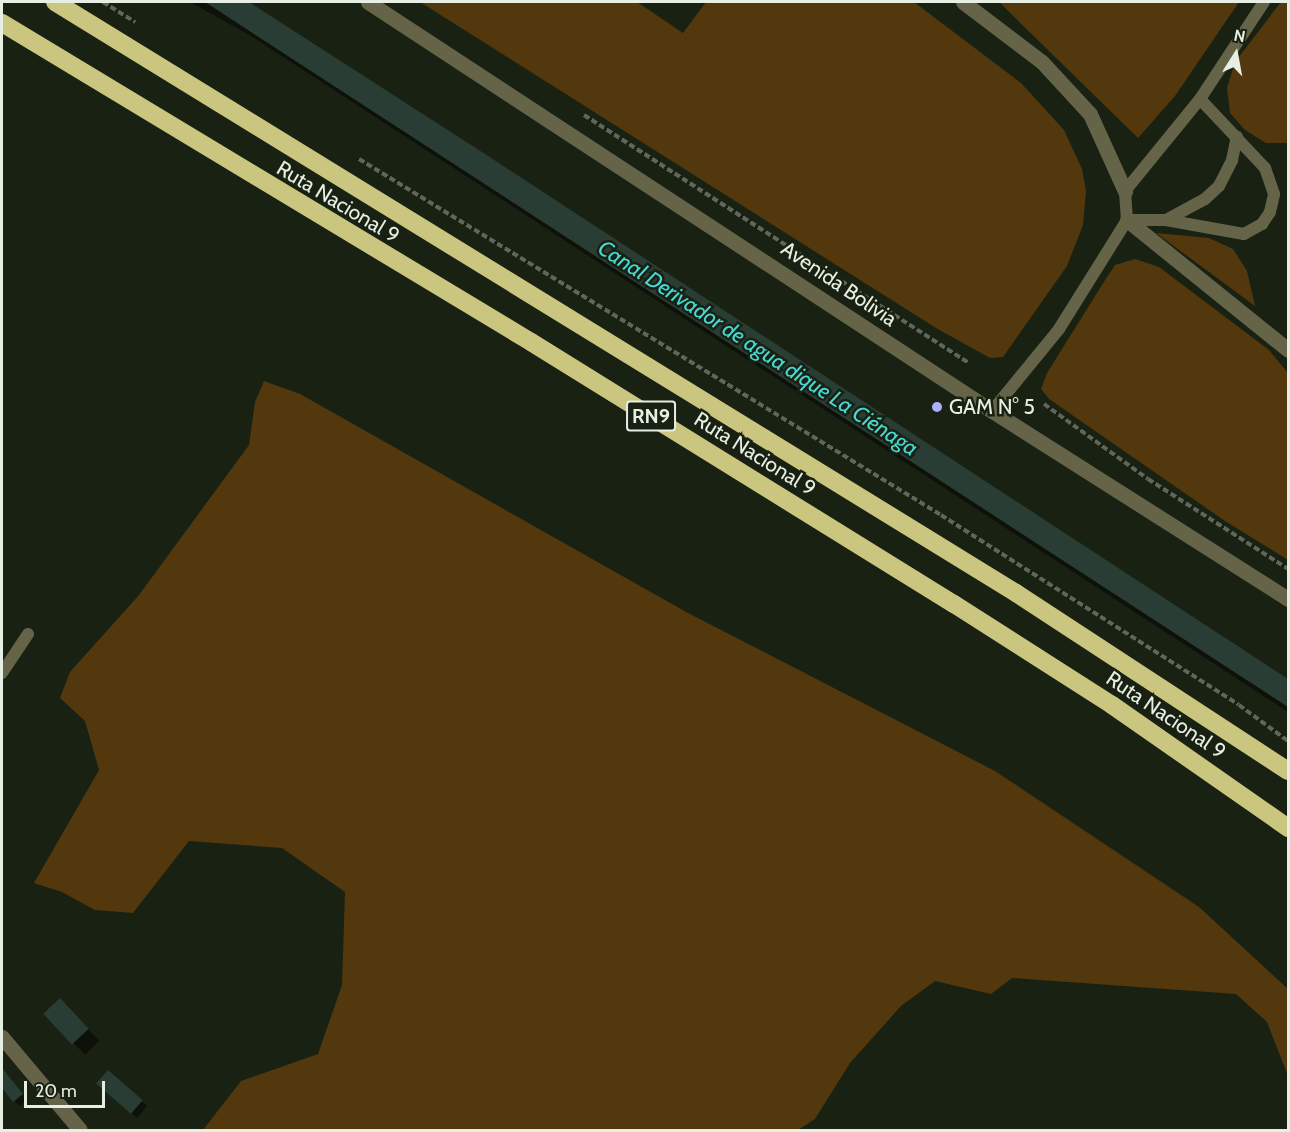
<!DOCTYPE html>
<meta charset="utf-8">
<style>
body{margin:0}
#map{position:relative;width:1290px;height:1132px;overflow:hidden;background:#192113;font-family:Cabin,sans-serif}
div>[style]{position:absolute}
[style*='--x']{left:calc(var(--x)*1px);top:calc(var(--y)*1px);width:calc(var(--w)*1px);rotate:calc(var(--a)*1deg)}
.green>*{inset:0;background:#52380c}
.shadow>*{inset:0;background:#0007;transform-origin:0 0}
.building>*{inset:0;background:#2a3d34;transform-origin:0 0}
.path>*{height:4px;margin-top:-2px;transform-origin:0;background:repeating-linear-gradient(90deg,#5f665a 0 6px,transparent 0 9px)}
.service>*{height:12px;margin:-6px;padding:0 6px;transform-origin:6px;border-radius:6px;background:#656448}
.minor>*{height:15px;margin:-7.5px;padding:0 7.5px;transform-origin:7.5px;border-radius:7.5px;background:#656448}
.tertiary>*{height:15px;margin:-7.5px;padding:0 7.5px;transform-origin:7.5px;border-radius:7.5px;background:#656448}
.motorway>*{height:18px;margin:-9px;padding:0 9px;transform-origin:9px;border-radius:9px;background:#cac67f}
.dots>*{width:16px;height:16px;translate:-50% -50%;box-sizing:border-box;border:3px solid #192113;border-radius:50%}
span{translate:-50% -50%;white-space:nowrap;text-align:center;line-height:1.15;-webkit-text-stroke:5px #192113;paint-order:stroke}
.shield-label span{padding:2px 4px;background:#192113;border:2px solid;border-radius:4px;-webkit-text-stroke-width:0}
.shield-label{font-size:20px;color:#e7eee4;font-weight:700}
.street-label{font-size:21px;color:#e7eee4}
.poi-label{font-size:21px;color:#e7eee4}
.left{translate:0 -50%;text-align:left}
.water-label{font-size:22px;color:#46d9d6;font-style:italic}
.frame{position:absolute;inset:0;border:3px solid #e7eee4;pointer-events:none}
.north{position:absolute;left:1206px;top:24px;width:60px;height:60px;-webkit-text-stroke:4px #192113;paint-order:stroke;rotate:11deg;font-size:16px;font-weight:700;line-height:24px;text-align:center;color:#e7eee4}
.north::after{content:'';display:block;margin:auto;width:21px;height:27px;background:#e7eee4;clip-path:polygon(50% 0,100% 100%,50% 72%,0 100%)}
.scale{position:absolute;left:24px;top:1081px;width:81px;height:27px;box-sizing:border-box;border:3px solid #e7eee4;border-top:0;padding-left:8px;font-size:18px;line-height:21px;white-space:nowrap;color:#e7eee4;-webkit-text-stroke:4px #192113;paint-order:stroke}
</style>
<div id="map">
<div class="green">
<i style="clip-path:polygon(420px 2px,637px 2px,683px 33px,706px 2px,914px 2px,1021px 83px,1064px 130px,1082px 169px,1086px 191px,1083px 225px,1067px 266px,1003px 357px,990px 358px,936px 328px)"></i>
<i style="clip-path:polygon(999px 2px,1239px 2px,1175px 96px,1138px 138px)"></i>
<i style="clip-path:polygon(1281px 2px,1288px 2px,1288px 143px,1266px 143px,1245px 130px,1230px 113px,1227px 88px,1235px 62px)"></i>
<i style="clip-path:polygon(1156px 233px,1209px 238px,1233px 249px,1247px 271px,1255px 306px)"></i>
<i style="clip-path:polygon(1135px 259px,1159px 267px,1269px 350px,1288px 373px,1288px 560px,1225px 521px,1049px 399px,1041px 389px,1047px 373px,1107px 277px,1115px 265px)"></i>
<i style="clip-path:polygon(264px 381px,300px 394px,688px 613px,995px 771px,1199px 907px,1288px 989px,1288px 1076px,1267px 1022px,1236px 994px,1012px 978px,991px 994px,935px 981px,901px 1006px,850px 1063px,815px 1119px,798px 1130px,203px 1130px,241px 1081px,318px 1054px,342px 985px,345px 892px,282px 848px,189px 841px,133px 913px,95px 910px,62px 892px,34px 883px,99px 770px,85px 721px,60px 698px,70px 672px,139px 595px,249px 445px,255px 402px)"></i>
</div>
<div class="shadow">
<i style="clip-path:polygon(190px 2px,247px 2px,484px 155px,1288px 680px,1288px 712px,251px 36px)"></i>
<i style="left:60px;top:1000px;width:57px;height:20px;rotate:46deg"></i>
<i style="clip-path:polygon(2px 1072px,27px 1100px,19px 1106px,2px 1085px)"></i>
<i style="clip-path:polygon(104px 1089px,142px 1101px,147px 1106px,137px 1118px)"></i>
</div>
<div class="building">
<i style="clip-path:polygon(205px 2px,249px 2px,485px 154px,1288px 679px,1288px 707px)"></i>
<i style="left:60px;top:998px;width:42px;height:23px;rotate:47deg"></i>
<i style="clip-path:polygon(2px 1068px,23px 1094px,13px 1102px,2px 1088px)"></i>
<i style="left:108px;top:1070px;width:46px;height:18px;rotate:41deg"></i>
</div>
<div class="path">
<i style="--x:103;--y:2;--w:38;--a:32"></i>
<i style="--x:584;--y:115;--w:459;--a:32.8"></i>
<i style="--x:359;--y:159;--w:682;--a:31.45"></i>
<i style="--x:941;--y:515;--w:353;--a:32.5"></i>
<i style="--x:1239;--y:705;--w:61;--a:36.3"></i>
<i style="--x:1044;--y:404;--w:128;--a:35.8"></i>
<i style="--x:1148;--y:479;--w:166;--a:32.7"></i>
</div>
<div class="service">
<i style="--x:1127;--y:220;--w:39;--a:0"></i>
<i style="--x:1166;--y:220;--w:79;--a:10.2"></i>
<i style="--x:1244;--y:234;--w:21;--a:-29"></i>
<i style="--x:1262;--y:224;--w:14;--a:-56"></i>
<i style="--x:1270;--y:212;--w:18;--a:-77"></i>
<i style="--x:1274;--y:194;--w:28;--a:-109"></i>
<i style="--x:1265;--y:168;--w:95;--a:-133.3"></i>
<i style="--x:1166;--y:220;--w:44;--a:-28.3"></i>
<i style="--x:1205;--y:199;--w:19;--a:-43"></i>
<i style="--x:1219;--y:186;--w:29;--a:-63"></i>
<i style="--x:1232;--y:160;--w:24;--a:-78"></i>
<i style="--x:992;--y:411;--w:106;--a:-50.7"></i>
<i style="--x:1059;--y:329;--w:128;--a:-58"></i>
<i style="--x:1127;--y:220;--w:29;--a:-94"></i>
<i style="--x:1125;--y:191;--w:119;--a:-50.8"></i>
<i style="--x:1200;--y:99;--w:116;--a:-56.6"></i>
<i style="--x:2;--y:673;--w:47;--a:-56.3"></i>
</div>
<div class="minor">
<i style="--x:963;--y:2;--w:99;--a:37.2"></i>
<i style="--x:1042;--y:62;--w:71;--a:47.3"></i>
<i style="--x:1090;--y:114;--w:85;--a:65.6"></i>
<i style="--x:1127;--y:220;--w:207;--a:38.9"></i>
<i style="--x:2;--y:1037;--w:121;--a:50"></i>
</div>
<div class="tertiary">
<i style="--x:368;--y:2;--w:746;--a:33.24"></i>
<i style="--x:992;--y:411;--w:351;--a:32.4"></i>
</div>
<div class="motorway">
<i style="--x:55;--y:2;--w:1128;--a:31.59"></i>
<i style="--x:1016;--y:593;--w:325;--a:33.2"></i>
<i style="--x:2;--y:23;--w:618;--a:31.09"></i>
<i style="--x:531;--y:342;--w:498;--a:31.8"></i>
<i style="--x:954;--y:604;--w:188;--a:32.6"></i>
<i style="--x:1112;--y:705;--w:215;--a:34.9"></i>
</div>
<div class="dots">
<i style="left:937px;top:407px;background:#aab0fb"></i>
</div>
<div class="shield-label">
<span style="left:651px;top:416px">RN9</span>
</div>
<div class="street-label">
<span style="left:338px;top:202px;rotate:31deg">Ruta Nacional 9</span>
<span style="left:839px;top:284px;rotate:34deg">Avenida Bolivia</span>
<span style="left:755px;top:454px;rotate:32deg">Ruta Nacional 9</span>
<span style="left:1166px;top:715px;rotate:34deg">Ruta Nacional 9</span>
</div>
<div class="poi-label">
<span class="left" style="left:949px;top:407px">GAM N° 5</span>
</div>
<div class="water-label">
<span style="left:758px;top:348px;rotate:33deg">Canal Derivador de agua dique La Ciénaga</span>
</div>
<div class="frame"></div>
<div class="north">N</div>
<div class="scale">20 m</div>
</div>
